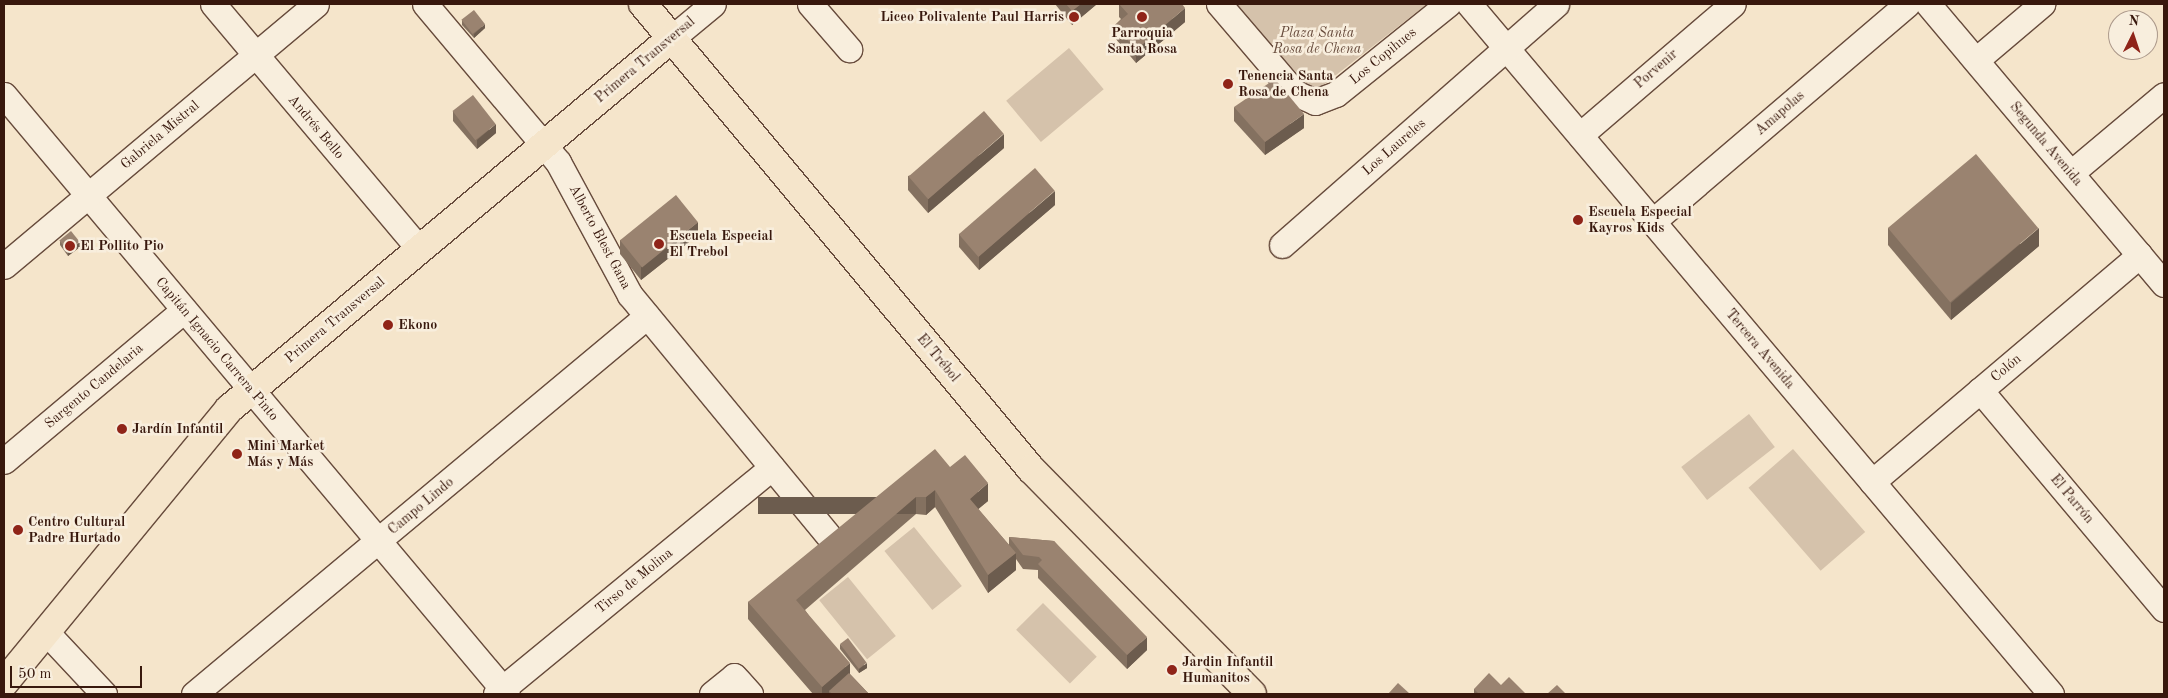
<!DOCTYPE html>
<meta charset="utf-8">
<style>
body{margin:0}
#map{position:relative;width:2168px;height:698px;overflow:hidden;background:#f5e5cb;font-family:"Old Standard TT",serif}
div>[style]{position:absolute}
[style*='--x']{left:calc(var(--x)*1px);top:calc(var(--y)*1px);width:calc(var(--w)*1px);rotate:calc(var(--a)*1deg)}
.green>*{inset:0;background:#d5c2ab;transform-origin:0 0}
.roads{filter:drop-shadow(1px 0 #674b3c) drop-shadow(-1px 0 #674b3c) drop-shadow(0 1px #674b3c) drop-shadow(0 -1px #674b3c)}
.minor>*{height:25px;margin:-12.5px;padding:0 12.5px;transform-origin:12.5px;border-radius:12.5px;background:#f8eedd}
.major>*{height:28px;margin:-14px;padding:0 14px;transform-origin:14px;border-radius:14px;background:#f5e5cb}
.wall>*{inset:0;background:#847160}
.shaded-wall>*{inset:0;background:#6c5c4e;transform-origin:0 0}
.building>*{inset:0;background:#9a8370;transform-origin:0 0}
.dots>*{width:14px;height:14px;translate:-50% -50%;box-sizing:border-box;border:2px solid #f8eedd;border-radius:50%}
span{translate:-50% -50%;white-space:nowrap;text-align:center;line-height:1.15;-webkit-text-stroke:5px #f8eedd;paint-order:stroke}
.poi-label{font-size:14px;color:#38180d;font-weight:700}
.right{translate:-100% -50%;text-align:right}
.left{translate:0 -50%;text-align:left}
.park-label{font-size:14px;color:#674b3c;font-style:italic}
.street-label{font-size:14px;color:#38180d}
.frame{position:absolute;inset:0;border:5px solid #38180d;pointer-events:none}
.north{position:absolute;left:2108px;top:10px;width:50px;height:50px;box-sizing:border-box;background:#f8eedd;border:1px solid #ab988a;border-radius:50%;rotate:4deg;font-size:14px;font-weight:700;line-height:20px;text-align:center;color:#38180d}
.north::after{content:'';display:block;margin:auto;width:18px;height:22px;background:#8f2418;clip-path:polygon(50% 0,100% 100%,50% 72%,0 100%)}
.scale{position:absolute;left:10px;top:666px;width:132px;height:22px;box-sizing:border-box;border:2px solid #38180d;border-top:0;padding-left:6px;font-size:15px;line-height:18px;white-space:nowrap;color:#38180d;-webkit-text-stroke:4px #f8eedd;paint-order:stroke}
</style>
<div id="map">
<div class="green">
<i style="clip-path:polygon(1232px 4px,1427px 4px,1322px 86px,1312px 89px)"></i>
<i style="left:1069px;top:48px;width:54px;height:82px;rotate:50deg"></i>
<i style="left:1749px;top:414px;width:42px;height:86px;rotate:52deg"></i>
<i style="left:1793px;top:449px;width:110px;height:59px;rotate:49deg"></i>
<i style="left:914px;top:527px;width:76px;height:38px;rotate:51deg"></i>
<i style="left:848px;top:577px;width:76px;height:37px;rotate:51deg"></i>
<i style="left:1043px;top:603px;width:76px;height:38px;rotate:45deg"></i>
</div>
<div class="roads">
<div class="minor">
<i style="--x:213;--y:4;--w:320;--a:49.9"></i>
<i style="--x:425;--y:4;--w:207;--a:49.9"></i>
<i style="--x:558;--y:162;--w:151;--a:61.6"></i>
<i style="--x:630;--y:295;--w:318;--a:50.5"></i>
<i style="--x:810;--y:4;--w:60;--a:49.1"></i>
<i style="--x:1219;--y:4;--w:117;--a:49.5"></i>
<i style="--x:1295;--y:93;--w:22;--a:24"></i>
<i style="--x:1315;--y:102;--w:22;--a:-21"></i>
<i style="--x:1336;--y:94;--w:144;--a:-38.8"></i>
<i style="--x:1469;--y:4;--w:903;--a:49.85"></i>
<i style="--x:1928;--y:4;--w:366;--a:49.9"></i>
<i style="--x:672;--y:38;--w:53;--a:-39.7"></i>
<i style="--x:1976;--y:60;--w:87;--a:-40.3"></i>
<i style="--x:4;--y:95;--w:782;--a:49.98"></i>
<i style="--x:1580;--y:135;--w:201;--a:-40.6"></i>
<i style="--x:2071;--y:173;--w:121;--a:-40"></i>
<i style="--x:1652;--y:222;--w:335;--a:-40.5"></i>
<i style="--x:1282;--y:245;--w:365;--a:-41.3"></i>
<i style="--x:4;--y:266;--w:407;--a:-40"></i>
<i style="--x:1980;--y:390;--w:286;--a:50"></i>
<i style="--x:4;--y:461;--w:235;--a:-40"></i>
<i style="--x:1872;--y:482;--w:351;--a:-40.3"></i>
<i style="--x:46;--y:632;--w:85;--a:46.9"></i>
<i style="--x:194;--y:694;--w:590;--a:-39.84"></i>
<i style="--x:496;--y:694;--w:357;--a:-39.4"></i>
<i style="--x:712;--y:694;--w:28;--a:-39"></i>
<i style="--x:734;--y:676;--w:24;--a:48"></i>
</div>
<div class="major">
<i style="--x:643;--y:4;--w:606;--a:50.16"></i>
<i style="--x:1031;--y:469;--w:315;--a:45.5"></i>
<i style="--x:4;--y:683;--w:355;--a:-50.6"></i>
<i style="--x:229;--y:409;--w:578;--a:-39.95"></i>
</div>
</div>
<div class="wall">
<i style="clip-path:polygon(1055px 4px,1097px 4px,1072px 25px)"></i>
<i style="clip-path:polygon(1119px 4px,1185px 22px,1136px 63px,1115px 38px,1115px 25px,1121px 19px,1119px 17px)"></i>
<i style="clip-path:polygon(462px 20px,485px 28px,474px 38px,462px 25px)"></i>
<i style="clip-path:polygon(1234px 107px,1304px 128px,1265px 155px,1234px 121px)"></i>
<i style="clip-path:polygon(453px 111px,496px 133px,477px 149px,453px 121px)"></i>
<i style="clip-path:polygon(1004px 148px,928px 213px,908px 190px,908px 176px)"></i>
<i style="clip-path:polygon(1055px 205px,979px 270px,959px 247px,959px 234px)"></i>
<i style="clip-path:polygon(1888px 228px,2039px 246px,1951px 320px,1888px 245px)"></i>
<i style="clip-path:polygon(698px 235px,641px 280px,620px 254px,620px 240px)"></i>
<i style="clip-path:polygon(60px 241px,80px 247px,68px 256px,60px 245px)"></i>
<i style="clip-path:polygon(950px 467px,988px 501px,978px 509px,1009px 545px,1009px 537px,1054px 541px,1147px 650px,1127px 669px,1038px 578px,1038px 570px,1023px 569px,1016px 559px,1016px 570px,988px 593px,935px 507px,926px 515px,916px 514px,805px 610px,850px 674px,869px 694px,813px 694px,748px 619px,748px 602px)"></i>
<i style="clip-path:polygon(840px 644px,867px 668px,859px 673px,840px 649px)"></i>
<i style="clip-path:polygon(1501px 685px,1526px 694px,1474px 694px,1474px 689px)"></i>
</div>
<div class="shaded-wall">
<i style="clip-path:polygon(1081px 4px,1097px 4px,1072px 25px,1072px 11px)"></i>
<i style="clip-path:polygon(1185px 8px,1185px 22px,1136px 63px,1136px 50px)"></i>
<i style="clip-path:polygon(485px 24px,485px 28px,474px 38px,474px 34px)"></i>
<i style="clip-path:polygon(1304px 114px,1304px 128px,1265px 155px,1265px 142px)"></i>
<i style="clip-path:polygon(496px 124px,496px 133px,477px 149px,477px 140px)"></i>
<i style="clip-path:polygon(1004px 134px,1004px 148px,928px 213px,928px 199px)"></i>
<i style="clip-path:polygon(1055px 191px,1055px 205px,979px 270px,979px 256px)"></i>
<i style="clip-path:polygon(698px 222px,698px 235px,641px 280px,641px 267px)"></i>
<i style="clip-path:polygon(2039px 228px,2039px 246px,1951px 320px,1951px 303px)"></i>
<i style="clip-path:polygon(80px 242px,80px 247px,68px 256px,68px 251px)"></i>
<i style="clip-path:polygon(988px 483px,988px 501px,970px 516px,970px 499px)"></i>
<i style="clip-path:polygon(935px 490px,935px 507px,926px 515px,926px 497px)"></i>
<i style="left:916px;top:497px;width:17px;height:158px;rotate:90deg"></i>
<i style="clip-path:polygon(1016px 553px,1016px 570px,988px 593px,988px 575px)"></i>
<i style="clip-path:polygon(1147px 637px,1147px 650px,1127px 669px,1127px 655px)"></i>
<i style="clip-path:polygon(850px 663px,850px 680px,829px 691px,829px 694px,822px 694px,822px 687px)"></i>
<i style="clip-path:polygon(867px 663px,867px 668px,859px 673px,859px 669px)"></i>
</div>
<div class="building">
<i style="clip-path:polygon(1066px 4px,1081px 4px,1072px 11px)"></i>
<i style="clip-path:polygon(1119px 4px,1182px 4px,1185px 8px,1136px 50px,1115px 25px,1128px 14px)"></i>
<i style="left:474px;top:10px;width:18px;height:16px;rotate:52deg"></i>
<i style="clip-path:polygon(1275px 79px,1304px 114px,1265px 142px,1234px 107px)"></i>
<i style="left:473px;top:95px;width:37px;height:26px;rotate:52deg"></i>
<i style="left:984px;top:111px;width:30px;height:100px;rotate:49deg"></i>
<i style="left:1976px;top:154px;width:97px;height:115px;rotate:50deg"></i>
<i style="left:1035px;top:168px;width:30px;height:101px;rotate:49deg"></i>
<i style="left:676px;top:195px;width:35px;height:72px;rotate:51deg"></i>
<i style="left:71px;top:231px;width:14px;height:15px;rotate:51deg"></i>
<i style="clip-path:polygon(935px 449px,950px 467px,965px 455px,988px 483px,970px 499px,1016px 553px,988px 575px,935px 490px,926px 497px,916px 497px,796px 600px,850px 663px,822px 687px,748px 602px)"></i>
<i style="clip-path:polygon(1009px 537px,1054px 541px,1147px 637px,1127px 655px,1038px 564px,1042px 560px,1039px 557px,1023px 555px)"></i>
<i style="left:848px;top:638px;width:31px;height:10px;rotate:53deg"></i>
<i style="clip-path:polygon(849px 673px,869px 694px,832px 694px,829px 691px)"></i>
<i style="clip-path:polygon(1489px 673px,1501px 685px,1509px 677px,1526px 694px,1479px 694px,1474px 689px)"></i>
<i style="clip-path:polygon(1398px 683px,1410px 694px,1388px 694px)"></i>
<i style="clip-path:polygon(1557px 685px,1566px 694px,1547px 694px)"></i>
</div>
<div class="dots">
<i style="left:1074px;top:17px;background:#8f2418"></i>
<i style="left:1142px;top:17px;background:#8f2418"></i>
<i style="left:1228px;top:84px;background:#8f2418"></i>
<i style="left:1578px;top:220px;background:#8f2418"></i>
<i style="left:659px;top:244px;background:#8f2418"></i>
<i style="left:70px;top:246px;background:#8f2418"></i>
<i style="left:388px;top:325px;background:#8f2418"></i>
<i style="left:122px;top:429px;background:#8f2418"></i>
<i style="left:237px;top:454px;background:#8f2418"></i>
<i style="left:18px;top:530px;background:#8f2418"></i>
<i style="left:1172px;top:670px;background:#8f2418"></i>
</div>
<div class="poi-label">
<span class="right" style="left:1064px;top:17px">Liceo Polivalente Paul Harris</span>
<span style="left:1142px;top:41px">Parroquia<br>Santa Rosa</span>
<span class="left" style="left:1238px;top:84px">Tenencia Santa<br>Rosa de Chena</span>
<span class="left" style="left:1588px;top:220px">Escuela Especial<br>Kayros Kids</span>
<span class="left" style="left:669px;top:244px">Escuela Especial<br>El Trebol</span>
<span class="left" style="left:80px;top:246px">El Pollito Pio</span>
<span class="left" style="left:398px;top:325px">Ekono</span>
<span class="left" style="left:132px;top:429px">Jardín Infantil</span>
<span class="left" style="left:247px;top:454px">Mini Market<br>Más y Más</span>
<span class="left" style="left:28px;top:530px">Centro Cultural<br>Padre Hurtado</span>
<span class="left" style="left:1182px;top:670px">Jardin Infantil<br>Humanitos</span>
</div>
<div class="park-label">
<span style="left:1317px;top:41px">Plaza Santa<br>Rosa de Chena</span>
</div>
<div class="street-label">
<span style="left:1383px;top:56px;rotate:-39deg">Los Copihues</span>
<span style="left:645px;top:60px;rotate:-40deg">Primera Transversal</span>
<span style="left:1656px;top:69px;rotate:-41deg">Porvenir</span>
<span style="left:1780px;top:113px;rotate:-41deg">Amapolas</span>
<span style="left:316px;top:127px;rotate:50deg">Andrés Bello</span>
<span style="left:160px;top:135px;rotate:-40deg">Gabriela Mistral</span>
<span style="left:2046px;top:144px;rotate:50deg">Segunda Avenida</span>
<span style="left:1394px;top:147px;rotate:-41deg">Los Laureles</span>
<span style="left:600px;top:237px;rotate:62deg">Alberto Blest Gana</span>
<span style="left:335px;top:320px;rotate:-40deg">Primera Transversal</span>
<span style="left:217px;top:349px;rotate:50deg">Capitán Ignacio Carrera Pinto</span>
<span style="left:1760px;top:349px;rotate:50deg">Tercera Avenida</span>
<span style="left:938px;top:358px;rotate:50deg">El Trébol</span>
<span style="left:2006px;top:368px;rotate:-40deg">Colón</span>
<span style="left:94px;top:386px;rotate:-40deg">Sargento Candelaria</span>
<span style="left:2072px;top:499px;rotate:50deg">El Parrón</span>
<span style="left:421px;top:506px;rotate:-40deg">Campo Lindo</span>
<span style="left:634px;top:581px;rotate:-39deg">Tirso de Molina</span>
</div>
<div class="frame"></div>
<div class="north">N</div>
<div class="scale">50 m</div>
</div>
